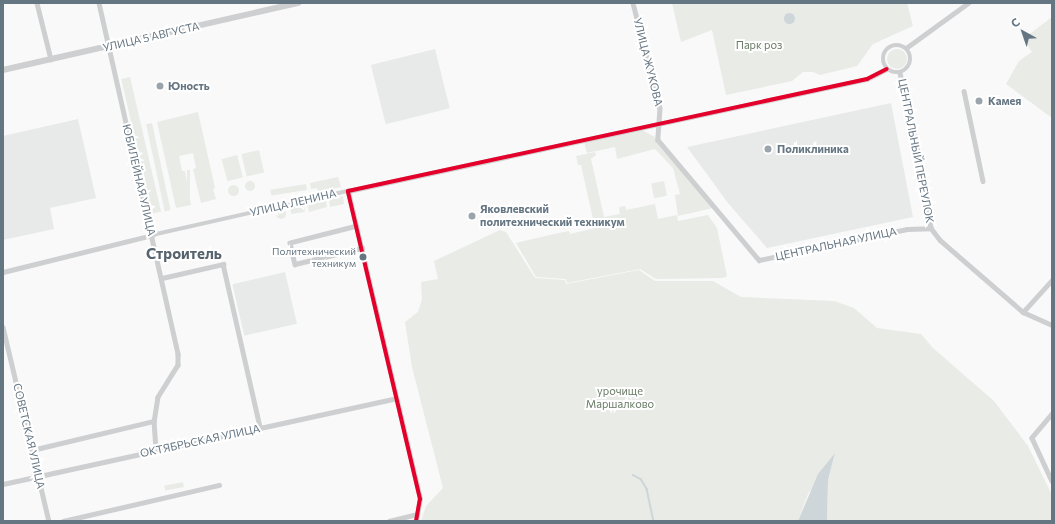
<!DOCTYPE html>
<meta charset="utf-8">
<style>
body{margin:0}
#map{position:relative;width:1055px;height:524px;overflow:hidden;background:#f9f9f9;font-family:Commissioner,sans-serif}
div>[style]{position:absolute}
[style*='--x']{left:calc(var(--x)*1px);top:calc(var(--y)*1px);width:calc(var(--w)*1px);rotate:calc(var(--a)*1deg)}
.built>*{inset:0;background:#e8e9e9;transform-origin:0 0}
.green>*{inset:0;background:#e8ebe6;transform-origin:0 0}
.round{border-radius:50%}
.water>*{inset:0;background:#ced6d9}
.stream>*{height:1.5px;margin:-0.75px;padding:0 0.75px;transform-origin:0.75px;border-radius:0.75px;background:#ced6d9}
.pedestrian>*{height:3.5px;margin:-1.75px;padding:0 1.75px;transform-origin:1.75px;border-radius:1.75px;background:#cecfd0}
.minor>*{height:4.5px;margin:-2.25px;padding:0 2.25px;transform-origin:2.25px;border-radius:2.25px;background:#cecfd0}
.minor>.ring{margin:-2.25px;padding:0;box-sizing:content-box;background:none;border:4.5px solid #cecfd0;border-radius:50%}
.tertiary>*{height:5.5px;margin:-2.75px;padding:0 2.75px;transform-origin:2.75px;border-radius:2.75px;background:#cecfd0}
.bus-1>*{height:4px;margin:-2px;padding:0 2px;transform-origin:2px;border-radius:2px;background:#e4002b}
.dots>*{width:11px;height:11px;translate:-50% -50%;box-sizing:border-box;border:2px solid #fff;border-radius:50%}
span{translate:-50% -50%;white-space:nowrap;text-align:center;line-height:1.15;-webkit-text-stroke:4px #fff;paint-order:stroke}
.bus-label{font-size:10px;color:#657683}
.right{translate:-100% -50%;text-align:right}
.street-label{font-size:11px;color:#657683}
.park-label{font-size:11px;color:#687a64}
.poi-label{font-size:11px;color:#657683;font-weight:700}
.left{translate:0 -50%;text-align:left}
.district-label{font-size:15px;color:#57646e;font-weight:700}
.frame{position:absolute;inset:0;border:4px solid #657683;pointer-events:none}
.north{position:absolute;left:1003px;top:12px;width:40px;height:40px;-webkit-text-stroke:3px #fff;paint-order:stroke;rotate:320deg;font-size:11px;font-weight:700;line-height:16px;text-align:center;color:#657683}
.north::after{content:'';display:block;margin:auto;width:14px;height:18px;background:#657683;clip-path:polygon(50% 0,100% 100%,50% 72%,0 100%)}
</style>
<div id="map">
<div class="built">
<i style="left:435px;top:49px;width:61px;height:66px;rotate:76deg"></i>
<i style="clip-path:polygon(891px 103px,913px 217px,767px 248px,728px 203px,687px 147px)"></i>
<i style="clip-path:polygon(78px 119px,96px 198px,50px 208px,54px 229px,3px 240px,3px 136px)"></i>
<i style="left:285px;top:272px;width:53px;height:54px;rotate:77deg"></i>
</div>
<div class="green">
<i style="clip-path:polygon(672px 3px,907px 3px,913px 26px,873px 44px,857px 66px,820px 75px,813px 72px,803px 72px,792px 81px,726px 95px,712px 30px,681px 42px)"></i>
<i style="clip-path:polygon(1052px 17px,1052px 118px,1006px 84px,1019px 61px,1032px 52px,1023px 39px)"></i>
<i class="round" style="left:887px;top:49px;width:20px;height:20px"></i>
<i style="left:130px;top:77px;width:138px;height:9px;rotate:77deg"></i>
<i style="clip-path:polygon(198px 112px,215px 188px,213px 189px,216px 199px,201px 203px,193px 169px,196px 168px,193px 153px,179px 156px,182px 171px,185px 171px,191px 205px,176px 208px,157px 122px)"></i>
<i style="left:152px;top:123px;width:89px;height:6px;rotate:78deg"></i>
<i style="clip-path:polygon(642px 130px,655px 137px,713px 208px,678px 216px,675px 195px,680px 194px,673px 168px,655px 149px,617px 159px,615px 147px,587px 153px,584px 142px)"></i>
<i style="left:259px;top:150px;width:23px;height:18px;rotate:77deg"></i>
<i style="clip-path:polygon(595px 152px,596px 155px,591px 159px,604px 217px,620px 214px,619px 207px,625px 206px,626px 210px,655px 204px,658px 219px,677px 215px,678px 221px,708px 215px,717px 228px,727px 276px,723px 278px,656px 279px,640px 269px,567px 283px,566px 279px,536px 277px,516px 243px,554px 234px,569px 231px,570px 234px,595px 228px,581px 165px,578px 165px,576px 156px)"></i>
<i style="left:237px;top:155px;width:23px;height:16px;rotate:75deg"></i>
<i style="left:187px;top:170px;width:3px;height:35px"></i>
<i style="clip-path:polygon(338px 177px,341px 187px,318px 192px,317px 188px,311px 189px,310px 183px)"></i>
<i style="left:664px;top:181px;width:15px;height:13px;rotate:79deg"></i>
<i class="round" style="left:245px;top:181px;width:10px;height:10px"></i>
<i style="left:306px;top:184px;width:6px;height:36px;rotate:81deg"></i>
<i class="round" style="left:227.5px;top:184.5px;width:11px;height:11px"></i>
<i style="clip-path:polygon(343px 196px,344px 204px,330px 207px,329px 200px)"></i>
<i style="clip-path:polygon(326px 200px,327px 207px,309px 212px,307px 204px)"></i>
<i style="left:304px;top:205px;width:7px;height:14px;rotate:82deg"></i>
<i class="round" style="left:276px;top:209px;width:10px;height:10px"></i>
<i style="clip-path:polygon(500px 230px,506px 232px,535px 278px,565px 280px,566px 284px,639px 270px,655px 281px,713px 281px,741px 297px,834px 301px,854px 308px,877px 328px,921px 334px,933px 348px,994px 401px,1028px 446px,1052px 495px,1052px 521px,827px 521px,828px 480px,835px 454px,808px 494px,798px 521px,421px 521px,426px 506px,443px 488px,412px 367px,405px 322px,418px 312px,422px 299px,421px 282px,438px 279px,434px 261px)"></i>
<i style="left:183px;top:482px;width:5px;height:19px;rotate:79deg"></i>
</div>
<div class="water">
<i class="round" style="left:783.5px;top:12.5px;width:11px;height:11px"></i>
<i style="clip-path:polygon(835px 453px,828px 480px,827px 521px,798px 521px,818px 474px)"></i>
</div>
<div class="stream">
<i style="--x:633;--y:475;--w:9;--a:27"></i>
<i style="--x:641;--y:479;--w:12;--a:59"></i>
<i style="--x:647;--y:489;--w:33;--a:78"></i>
</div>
<div class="pedestrian">
<i style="--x:152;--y:235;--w:201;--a:-12.7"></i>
</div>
<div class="minor">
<i style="--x:37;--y:3;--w:58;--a:76"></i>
<i style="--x:99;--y:3;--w:360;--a:77.3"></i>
<i style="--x:178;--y:354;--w:11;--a:90"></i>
<i style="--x:178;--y:365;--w:38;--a:122"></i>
<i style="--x:158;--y:397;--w:24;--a:99"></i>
<i style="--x:154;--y:421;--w:29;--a:86"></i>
<i style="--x:633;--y:3;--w:108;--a:75.6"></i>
<i style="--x:660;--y:108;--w:32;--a:94"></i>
<i style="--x:658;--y:140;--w:157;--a:49.9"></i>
<i style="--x:759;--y:260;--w:151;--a:-11.8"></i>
<i style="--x:907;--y:229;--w:24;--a:-2"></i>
<i style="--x:931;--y:228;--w:15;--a:53"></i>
<i style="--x:940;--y:240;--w:110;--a:40.9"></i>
<i style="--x:1023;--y:312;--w:32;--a:24"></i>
<i class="ring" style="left:883px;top:45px;width:23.5px;height:23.5px"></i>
<i style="--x:906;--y:48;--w:77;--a:-36"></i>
<i style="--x:900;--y:73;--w:81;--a:77.2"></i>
<i style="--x:918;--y:152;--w:77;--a:80.3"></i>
<i style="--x:964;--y:91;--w:92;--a:78.1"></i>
<i style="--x:357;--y:226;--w:69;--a:165.8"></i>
<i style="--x:290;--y:243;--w:22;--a:77"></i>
<i style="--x:295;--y:264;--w:69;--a:-13.4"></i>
<i style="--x:3;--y:272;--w:154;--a:-13.9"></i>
<i style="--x:162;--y:278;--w:63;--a:-12.9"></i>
<i style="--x:223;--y:264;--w:167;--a:77.2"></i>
<i style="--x:1023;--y:312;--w:43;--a:-47.8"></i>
<i style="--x:3;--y:327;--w:199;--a:76.7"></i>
<i style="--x:1052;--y:414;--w:31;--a:130"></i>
<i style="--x:1032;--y:438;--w:47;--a:65.1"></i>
<i style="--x:32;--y:450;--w:125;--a:-13.4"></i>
<i style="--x:3;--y:484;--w:402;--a:-12.3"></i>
<i style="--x:63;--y:521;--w:160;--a:-13"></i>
<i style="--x:389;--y:521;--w:29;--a:-14"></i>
<i style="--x:416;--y:521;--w:22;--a:-80"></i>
<i style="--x:420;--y:499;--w:316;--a:-103.2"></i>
<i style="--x:348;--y:191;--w:531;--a:-12.18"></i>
<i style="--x:867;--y:79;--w:22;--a:-27"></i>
</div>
<div class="tertiary">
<i style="--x:3;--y:70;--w:303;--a:-12.8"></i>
</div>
<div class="bus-1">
<i style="--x:416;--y:521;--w:22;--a:-80"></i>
<i style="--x:420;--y:499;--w:316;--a:-103.2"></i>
<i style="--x:348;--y:191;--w:531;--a:-12.18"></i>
<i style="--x:867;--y:79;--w:22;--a:-27"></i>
</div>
<div class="dots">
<i style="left:160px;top:86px;background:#99a4ac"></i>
<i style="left:979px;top:101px;background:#99a4ac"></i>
<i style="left:768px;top:149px;background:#99a4ac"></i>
<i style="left:472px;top:216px;background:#99a4ac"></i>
<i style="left:363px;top:257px;background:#657683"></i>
</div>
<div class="bus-label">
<span class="right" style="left:356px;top:257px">Политехнический<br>техникум</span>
</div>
<div class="street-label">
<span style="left:151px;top:37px;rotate:-13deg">УЛИЦА 5 АВГУСТА</span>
<span style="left:648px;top:62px;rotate:76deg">УЛИЦА ЖУКОВА</span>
<span style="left:916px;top:151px;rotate:79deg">ЦЕНТРАЛЬНЫЙ ПЕРЕУЛОК</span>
<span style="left:139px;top:180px;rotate:77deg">ЮБИЛЕЙНАЯ УЛИЦА</span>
<span style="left:293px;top:203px;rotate:-13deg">УЛИЦА ЛЕНИНА</span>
<span style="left:836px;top:244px;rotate:-12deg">ЦЕНТРАЛЬНАЯ УЛИЦА</span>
<span style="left:29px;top:436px;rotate:77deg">СОВЕТСКАЯ УЛИЦА</span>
<span style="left:200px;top:441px;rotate:-12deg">ОКТЯБРЬСКАЯ УЛИЦА</span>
</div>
<div class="park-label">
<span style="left:759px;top:45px">Парк роз</span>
<span style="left:620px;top:398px">урочище<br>Маршалково</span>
</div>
<div class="poi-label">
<span class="left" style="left:168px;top:86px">Юность</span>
<span class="left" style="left:988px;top:101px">Камея</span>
<span class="left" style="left:777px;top:149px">Поликлиника</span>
<span class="left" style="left:480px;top:216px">Яковлевский<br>политехнический техникум</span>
</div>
<div class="district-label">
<span style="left:184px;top:254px">Строитель</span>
</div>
<div class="frame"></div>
<div class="north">С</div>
</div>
